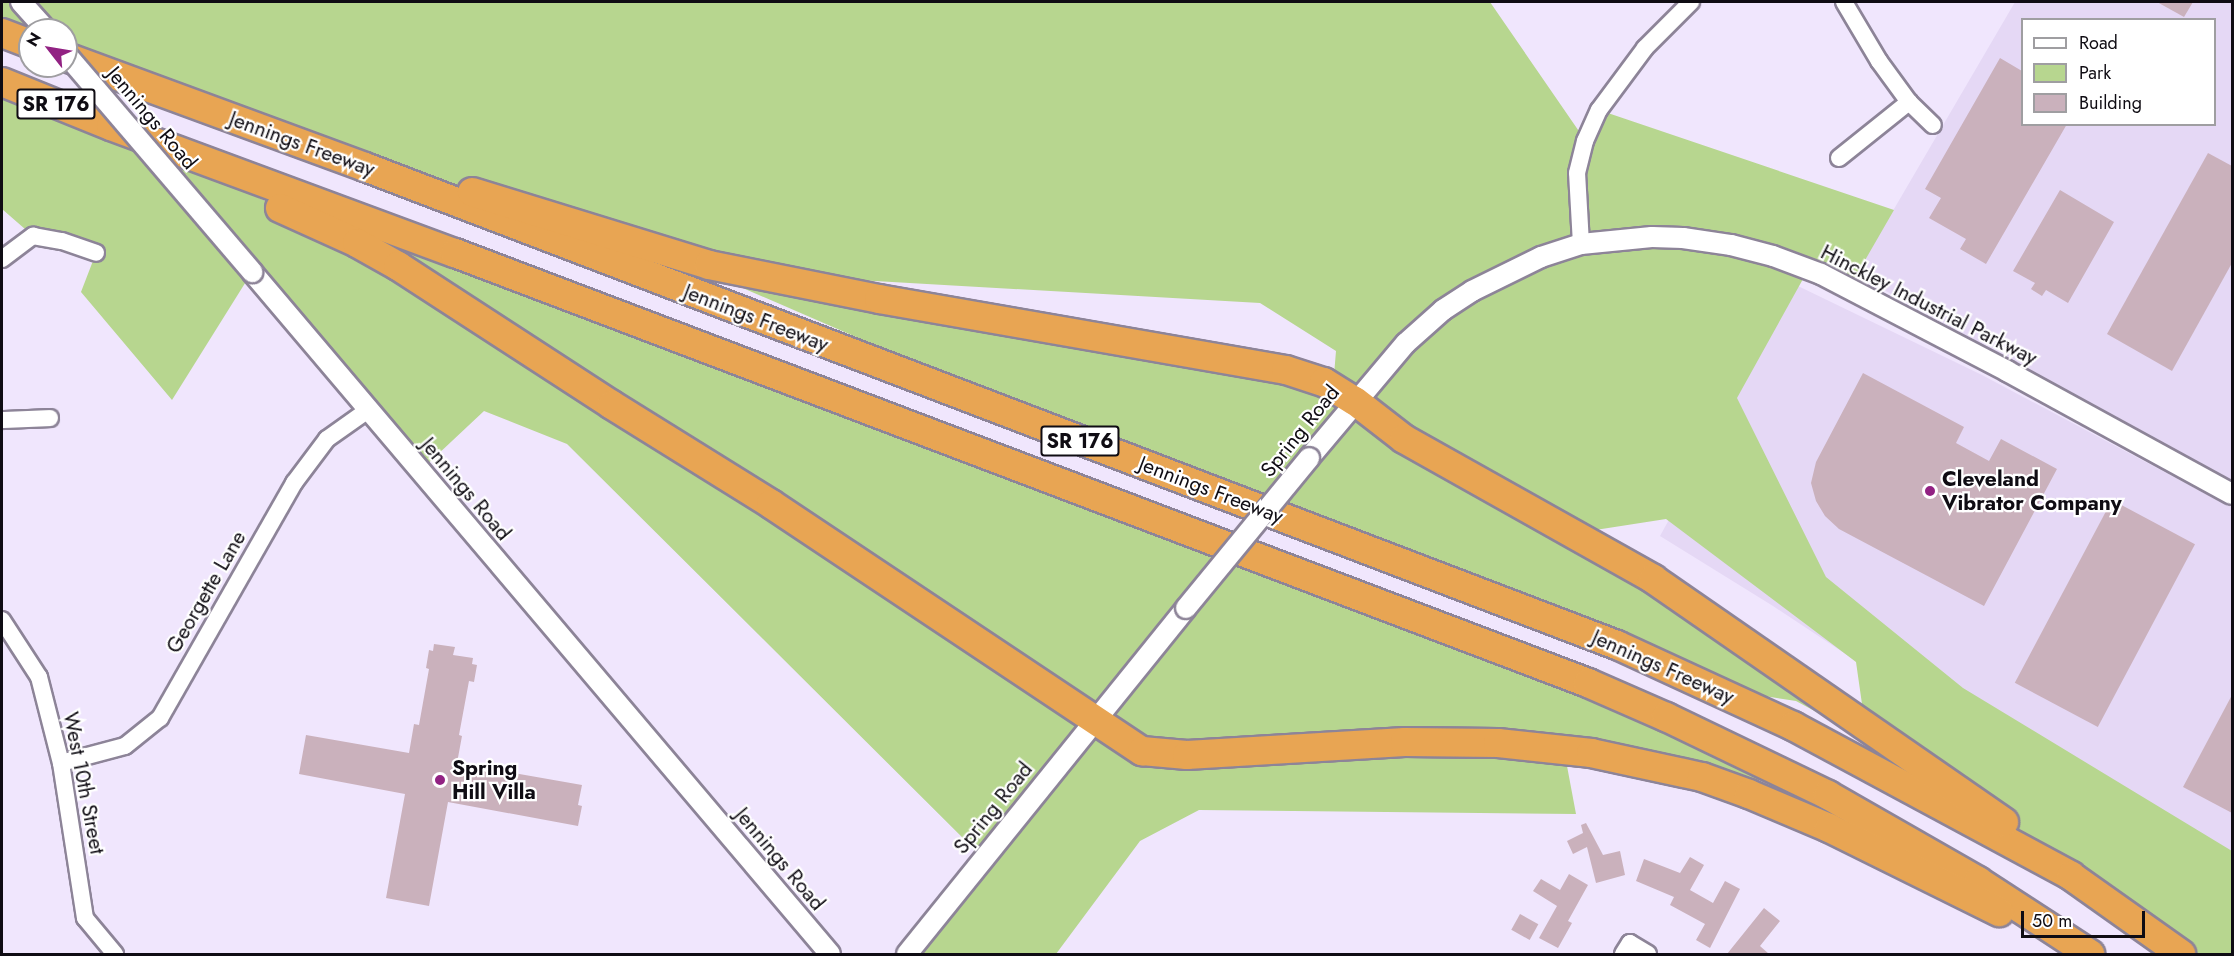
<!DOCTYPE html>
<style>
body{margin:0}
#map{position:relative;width:2234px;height:956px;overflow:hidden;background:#f0e6fd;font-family:Jost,sans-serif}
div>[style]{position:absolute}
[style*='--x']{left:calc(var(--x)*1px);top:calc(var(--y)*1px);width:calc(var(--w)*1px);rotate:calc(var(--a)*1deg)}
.built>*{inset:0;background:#e5d8f5}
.green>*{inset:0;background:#b7d68f}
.building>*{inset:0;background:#cab1bc;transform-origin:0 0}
.roads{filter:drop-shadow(2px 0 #8d8498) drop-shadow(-2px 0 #8d8498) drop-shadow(0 2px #8d8498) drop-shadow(0 -2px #8d8498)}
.minor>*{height:16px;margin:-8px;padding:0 8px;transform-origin:8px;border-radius:8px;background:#fff}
.tertiary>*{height:20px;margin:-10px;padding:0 10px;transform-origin:10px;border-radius:10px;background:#fff}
.motorway>*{height:28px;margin:-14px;padding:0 14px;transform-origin:14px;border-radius:14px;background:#e8a553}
.bridges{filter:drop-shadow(2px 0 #8d8498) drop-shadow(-2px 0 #8d8498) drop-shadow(0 2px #8d8498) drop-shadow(0 -2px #8d8498)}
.tertiary-bridge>*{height:20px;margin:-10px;padding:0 10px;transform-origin:10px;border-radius:10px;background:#fff}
.dots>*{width:16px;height:16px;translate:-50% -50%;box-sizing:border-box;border:3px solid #fff;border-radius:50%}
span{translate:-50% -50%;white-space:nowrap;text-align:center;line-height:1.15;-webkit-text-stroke:4.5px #fff;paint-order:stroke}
.shield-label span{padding:2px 4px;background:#fff;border:2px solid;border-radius:4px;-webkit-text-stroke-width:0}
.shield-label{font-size:20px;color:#0f0c13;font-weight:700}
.street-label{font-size:21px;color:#0f0c13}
.poi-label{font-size:21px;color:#0f0c13;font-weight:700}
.left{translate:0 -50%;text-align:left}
.frame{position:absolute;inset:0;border:3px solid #0f0c13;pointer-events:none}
.legend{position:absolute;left:2021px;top:18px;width:195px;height:108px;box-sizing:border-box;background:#fff;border:2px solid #9f9ea1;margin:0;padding:8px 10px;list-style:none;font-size:18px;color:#0f0c13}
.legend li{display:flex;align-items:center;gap:12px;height:30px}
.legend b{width:30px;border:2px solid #9f9ea1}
.north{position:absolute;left:18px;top:18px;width:60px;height:60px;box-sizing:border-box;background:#fff;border:2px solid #9f9ea1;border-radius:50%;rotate:301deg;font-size:16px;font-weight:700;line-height:24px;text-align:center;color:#0f0c13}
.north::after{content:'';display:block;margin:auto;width:21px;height:27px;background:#922283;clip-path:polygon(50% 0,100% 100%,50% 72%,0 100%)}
.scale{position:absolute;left:2021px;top:911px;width:124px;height:27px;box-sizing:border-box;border:3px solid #0f0c13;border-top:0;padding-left:8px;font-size:18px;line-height:21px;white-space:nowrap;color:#0f0c13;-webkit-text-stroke:4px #fff;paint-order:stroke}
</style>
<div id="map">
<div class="built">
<i style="clip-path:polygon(evenodd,2015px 2px,2232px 2px,2232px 481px,2034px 375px,1856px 274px,2015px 2px,2022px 20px,2214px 20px,2214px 124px,2022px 124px,2022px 20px)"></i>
<i style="clip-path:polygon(1798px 286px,1982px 375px,2232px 508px,2232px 921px,2194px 885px,1773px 606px,1660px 536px)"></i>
</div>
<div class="green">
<i style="clip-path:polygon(2px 2px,1490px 2px,1585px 140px,1599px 110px,1894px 210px,1849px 288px,1808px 270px,1737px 398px,1826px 577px,1963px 688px,2232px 851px,2232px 954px,2181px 954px,1865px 725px,1856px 662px,1666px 519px,1576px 533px,1826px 707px,1822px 715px,1796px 701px,1714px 688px,1193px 483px,745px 289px,742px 282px,1333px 387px,1336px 351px,1260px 303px,754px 274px,449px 186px,66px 57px,66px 30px,2px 33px)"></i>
<i style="clip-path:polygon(2px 82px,312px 222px,398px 265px,421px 240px,1768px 766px,1749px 794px,1564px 750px,1576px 814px,1199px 810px,1140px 841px,1056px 954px,907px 954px,983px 858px,567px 444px,484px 411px,420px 471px,252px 272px,172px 400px,81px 292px,96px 253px,33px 236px,2px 209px)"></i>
</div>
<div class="building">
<i style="clip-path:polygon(2157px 2px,2193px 2px,2184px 17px)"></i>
<i style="clip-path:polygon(2000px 58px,2022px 71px,2022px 124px,2067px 124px,1986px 264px,1960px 249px,1966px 239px,1929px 218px,1941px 198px,1925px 189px)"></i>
<i style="clip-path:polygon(2208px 153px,2232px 166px,2232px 263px,2172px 371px,2107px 334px)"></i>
<i style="clip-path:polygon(2060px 190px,2114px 222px,2068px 303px,2046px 290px,2042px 296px,2031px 289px,2035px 283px,2013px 271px)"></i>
<i style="clip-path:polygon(1863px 373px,1964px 427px,1956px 443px,1989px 461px,2001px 439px,2057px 469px,1984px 606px,1839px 529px,1825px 516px,1816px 501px,1811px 483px,1816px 462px)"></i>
<i style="left:2112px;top:500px;width:94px;height:207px;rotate:28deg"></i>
<i style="clip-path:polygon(434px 644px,455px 647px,453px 655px,473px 658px,472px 664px,477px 665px,474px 682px,469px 681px,459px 735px,462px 736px,457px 763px,582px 785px,578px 805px,582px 806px,578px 826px,448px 802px,429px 906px,386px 898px,405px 794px,299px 774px,306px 735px,409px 753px,414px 724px,419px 725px,429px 669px,426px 668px,429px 650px,433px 651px)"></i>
<i style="clip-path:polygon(2232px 695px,2232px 813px,2183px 787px)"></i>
<i style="clip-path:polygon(1586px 823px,1603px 855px,1620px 851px,1625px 875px,1596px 883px,1587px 847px,1573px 854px,1567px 841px,1583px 833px,1581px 825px)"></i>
<i style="clip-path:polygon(1690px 857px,1704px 865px,1690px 890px,1713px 903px,1725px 881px,1740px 889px,1710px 948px,1696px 940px,1705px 924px,1670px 905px,1674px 897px,1636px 881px,1644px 859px,1680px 873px)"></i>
<i style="clip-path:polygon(1569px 874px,1588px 885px,1568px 921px,1572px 923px,1558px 948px,1539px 938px,1557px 906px,1533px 891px,1541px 879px,1560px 890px)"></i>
<i style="clip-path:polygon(1764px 908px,1780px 921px,1760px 946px,1769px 954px,1727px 954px)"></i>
<i style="left:1520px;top:914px;width:21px;height:18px;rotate:29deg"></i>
</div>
<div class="roads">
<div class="minor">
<i style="--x:1844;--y:2;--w:69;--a:59.3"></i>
<i style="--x:1879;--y:61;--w:51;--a:53.8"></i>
<i style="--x:1909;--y:102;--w:33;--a:44"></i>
<i style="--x:1839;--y:158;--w:90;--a:-38.7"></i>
<i style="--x:1581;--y:244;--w:71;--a:-93.2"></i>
<i style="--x:1577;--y:173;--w:33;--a:-76"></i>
<i style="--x:1585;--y:141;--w:34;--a:-66"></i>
<i style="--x:1599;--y:110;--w:77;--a:-53.4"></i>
<i style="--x:1645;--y:48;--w:65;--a:-45"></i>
<i style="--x:2;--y:259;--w:39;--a:-37"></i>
<i style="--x:33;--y:236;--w:29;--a:10"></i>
<i style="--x:62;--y:241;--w:36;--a:19"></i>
<i style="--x:2;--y:420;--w:48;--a:-2.4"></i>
<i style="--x:2;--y:620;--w:68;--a:57"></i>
<i style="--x:39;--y:677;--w:89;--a:75.7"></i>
<i style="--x:61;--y:763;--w:157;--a:81.2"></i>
<i style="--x:85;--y:918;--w:47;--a:50.2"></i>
<i style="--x:61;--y:763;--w:66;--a:-14.9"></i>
<i style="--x:125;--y:746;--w:45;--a:-38.7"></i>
<i style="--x:160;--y:718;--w:271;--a:-60.3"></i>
<i style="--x:294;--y:483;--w:55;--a:-53.1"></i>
<i style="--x:327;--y:439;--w:50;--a:-35.3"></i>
<i style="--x:1623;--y:954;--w:13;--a:-58"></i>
<i style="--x:1630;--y:943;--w:21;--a:31"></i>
</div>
<div class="tertiary">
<i style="--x:21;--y:2;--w:38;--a:48"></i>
<i style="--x:252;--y:272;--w:894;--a:49.72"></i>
<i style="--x:1309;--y:458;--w:150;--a:-49.9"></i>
<i style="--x:1406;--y:343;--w:50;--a:-41.7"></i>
<i style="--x:1443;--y:310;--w:35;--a:-33"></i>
<i style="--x:1472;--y:291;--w:77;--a:-26.2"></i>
<i style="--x:1541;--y:257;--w:42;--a:-18"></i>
<i style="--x:1581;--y:244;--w:71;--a:-5.6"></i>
<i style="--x:1652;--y:237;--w:31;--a:2"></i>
<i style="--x:1683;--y:238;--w:49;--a:8.3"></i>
<i style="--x:1731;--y:245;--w:43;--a:14.7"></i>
<i style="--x:1773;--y:256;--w:51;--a:20.6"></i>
<i style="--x:1821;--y:274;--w:210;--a:27.5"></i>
<i style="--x:2007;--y:371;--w:256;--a:28.7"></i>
<i style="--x:907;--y:954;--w:444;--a:-51.1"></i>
</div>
<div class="motorway">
<i style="--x:2;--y:33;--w:30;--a:21"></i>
<i style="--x:66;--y:57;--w:319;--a:20.2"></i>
<i style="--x:365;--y:167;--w:1340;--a:20.9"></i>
<i style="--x:1617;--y:645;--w:194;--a:24.7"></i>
<i style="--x:1793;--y:726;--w:316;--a:28.3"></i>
<i style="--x:2071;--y:876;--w:135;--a:35.3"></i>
<i style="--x:2;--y:82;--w:118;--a:22"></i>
<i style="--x:111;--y:126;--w:367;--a:20.3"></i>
<i style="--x:455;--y:253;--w:1212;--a:20.78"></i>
<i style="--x:1588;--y:683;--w:85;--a:23.6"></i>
<i style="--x:1666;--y:717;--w:180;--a:25.7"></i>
<i style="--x:1828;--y:795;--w:173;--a:29.8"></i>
<i style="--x:1978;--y:881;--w:134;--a:33.1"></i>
<i style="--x:472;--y:192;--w:248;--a:17.1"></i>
<i style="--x:709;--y:265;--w:173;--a:11.3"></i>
<i style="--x:879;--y:299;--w:413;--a:9.9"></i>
<i style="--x:1286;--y:370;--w:40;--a:18"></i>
<i style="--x:1324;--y:382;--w:36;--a:32"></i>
<i style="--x:1355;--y:401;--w:62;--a:37.8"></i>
<i style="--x:1404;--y:439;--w:286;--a:29.3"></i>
<i style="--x:1653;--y:579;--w:427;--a:34.7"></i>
<i style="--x:280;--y:208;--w:85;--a:24.4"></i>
<i style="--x:357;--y:243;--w:47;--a:29.3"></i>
<i style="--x:398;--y:266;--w:255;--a:33"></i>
<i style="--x:612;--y:405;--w:187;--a:31.9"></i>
<i style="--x:771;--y:504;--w:446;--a:33.7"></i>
<i style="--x:1142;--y:751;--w:45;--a:5.1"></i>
<i style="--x:1187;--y:755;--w:218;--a:-3.4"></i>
<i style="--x:1405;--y:742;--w:93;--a:0.6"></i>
<i style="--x:1498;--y:743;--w:94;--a:6.1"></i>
<i style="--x:1591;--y:753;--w:114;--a:12.2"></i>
<i style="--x:1702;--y:777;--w:50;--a:19.9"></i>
<i style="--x:1749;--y:794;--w:87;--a:23"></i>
<i style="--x:1829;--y:828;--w:190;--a:26.3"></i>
</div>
</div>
<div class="bridges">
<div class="tertiary-bridge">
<i style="--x:66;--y:54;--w:287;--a:49.5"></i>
<i style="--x:1186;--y:608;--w:194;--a:-50.6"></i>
</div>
</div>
<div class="dots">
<i style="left:1930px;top:491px;background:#922283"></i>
<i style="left:440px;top:780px;background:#922283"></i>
</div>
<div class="shield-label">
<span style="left:56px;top:104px">SR 176</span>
<span style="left:1080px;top:441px">SR 176</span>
</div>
<div class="street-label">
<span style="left:152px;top:118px;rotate:50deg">Jennings Road</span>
<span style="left:302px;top:144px;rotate:20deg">Jennings Freeway</span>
<span style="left:1929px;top:305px;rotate:27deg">Hinckley Industrial Parkway</span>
<span style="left:756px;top:318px;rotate:21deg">Jennings Freeway</span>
<span style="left:1300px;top:431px;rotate:-51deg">Spring Road</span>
<span style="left:466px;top:489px;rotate:50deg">Jennings Road</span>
<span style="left:1211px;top:490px;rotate:21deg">Jennings Freeway</span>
<span style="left:206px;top:592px;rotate:-60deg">Georgette Lane</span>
<span style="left:1663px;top:667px;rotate:24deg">Jennings Freeway</span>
<span style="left:84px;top:783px;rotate:79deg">West 10th Street</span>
<span style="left:993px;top:808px;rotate:-51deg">Spring Road</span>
<span style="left:780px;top:859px;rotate:50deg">Jennings Road</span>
</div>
<div class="poi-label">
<span class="left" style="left:1942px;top:491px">Cleveland<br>Vibrator Company</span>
<span class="left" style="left:452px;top:780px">Spring<br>Hill Villa</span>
</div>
<div class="frame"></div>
<ul class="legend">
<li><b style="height:8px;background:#fff"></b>Road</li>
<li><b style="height:16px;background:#b7d68f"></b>Park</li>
<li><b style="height:16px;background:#cab1bc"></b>Building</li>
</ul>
<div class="north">N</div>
<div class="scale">50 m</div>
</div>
